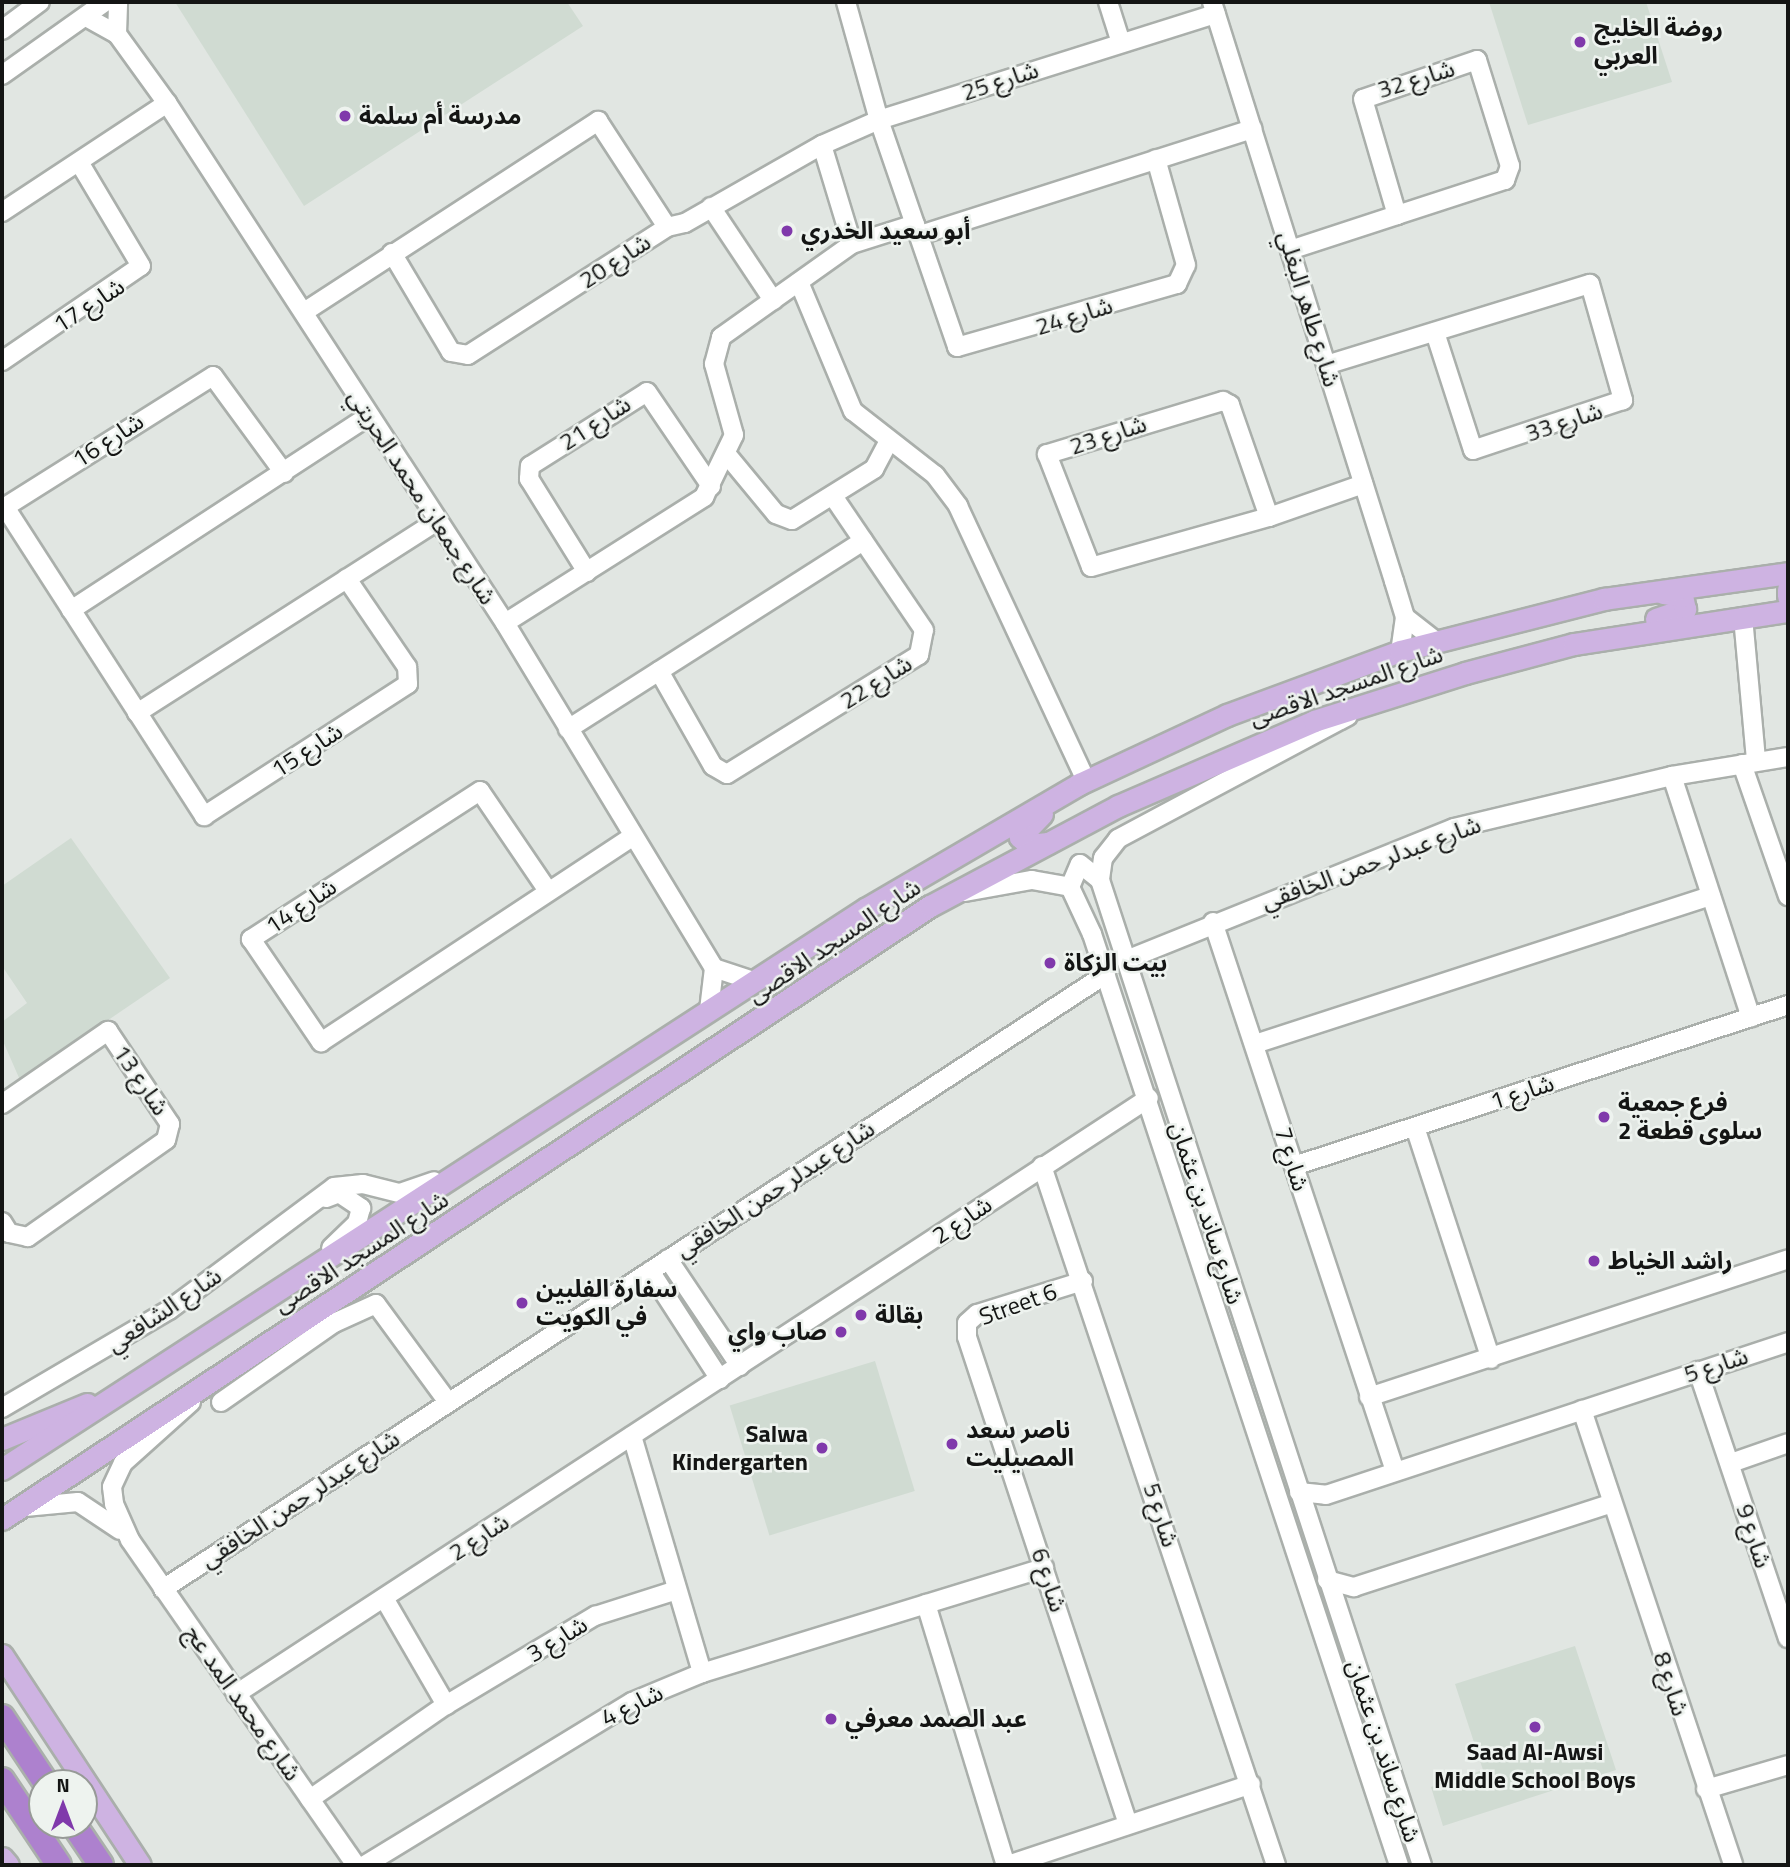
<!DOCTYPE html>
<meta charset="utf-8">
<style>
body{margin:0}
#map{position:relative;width:1790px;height:1867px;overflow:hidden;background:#e1e6e2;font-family:"Titillium Web","Noto Sans Arabic",sans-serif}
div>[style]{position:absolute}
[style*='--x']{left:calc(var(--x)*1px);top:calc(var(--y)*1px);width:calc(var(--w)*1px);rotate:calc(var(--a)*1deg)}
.built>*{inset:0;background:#d0dbd2;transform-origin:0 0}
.roads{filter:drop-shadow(2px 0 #aaafab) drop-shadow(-2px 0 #aaafab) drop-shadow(0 2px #aaafab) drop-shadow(0 -2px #aaafab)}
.minor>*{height:18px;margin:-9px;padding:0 9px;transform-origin:9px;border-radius:9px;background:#fff}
.major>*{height:21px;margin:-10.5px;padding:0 10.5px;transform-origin:10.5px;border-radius:10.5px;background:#ceb3e2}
.highway>*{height:24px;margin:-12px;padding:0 12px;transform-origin:12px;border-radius:12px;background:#ad81ce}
.dots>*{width:19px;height:19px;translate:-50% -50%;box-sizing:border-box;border:4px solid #eef3ef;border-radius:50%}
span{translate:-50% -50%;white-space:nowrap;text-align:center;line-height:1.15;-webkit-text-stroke:5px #eef3ef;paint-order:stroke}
.poi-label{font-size:24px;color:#141514;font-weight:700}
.left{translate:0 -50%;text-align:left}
.right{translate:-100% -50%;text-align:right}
.street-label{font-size:24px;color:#141514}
.frame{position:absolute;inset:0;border:4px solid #141514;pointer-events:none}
.north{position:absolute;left:28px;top:1769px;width:70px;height:70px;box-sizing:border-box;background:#eef3ef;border:2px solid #979a97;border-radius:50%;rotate:0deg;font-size:19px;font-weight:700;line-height:28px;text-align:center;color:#141514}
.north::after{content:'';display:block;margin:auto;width:24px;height:32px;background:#8039ab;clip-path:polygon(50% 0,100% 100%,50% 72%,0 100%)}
</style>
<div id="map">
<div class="built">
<i style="clip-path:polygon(175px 2px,567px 2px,583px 26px,304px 206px)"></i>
<i style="clip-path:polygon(1489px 2px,1646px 2px,1672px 82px,1528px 125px)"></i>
<i style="clip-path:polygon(71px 838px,170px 978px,20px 1080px,2px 1039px,2px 1022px,27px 1003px,2px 966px,2px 886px)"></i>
<i style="left:875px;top:1361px;width:136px;height:152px;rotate:73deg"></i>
<i style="clip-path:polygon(1575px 1646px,1616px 1770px,1443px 1826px,1431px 1787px,1483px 1770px,1455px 1684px)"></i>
</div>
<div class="roads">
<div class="minor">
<i style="--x:846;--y:2;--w:123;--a:74.4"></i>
<i style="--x:879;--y:120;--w:240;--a:71"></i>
<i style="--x:957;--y:347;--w:229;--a:-16"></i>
<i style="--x:1177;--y:284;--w:21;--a:-65"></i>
<i style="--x:1186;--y:265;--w:110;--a:-105.8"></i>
<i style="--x:1108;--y:2;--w:43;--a:72.4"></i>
<i style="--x:1212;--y:2;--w:607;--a:72.55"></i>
<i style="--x:1394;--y:581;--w:38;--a:73"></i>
<i style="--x:1405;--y:617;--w:34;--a:98"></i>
<i style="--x:86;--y:17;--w:35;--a:29"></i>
<i style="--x:117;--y:34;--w:85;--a:54.1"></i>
<i style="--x:167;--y:103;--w:620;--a:56.98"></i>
<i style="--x:505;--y:623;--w:403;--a:58.8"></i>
<i style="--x:714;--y:968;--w:42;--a:96.8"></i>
<i style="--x:2;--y:30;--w:47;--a:-36.4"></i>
<i style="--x:117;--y:34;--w:32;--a:-88"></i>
<i style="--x:2;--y:75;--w:126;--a:-35.3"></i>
<i style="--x:822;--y:145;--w:103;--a:73.1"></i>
<i style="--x:711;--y:207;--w:112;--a:56.3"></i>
<i style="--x:2;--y:212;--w:198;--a:-33.4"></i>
<i style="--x:920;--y:235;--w:349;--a:-17.7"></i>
<i style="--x:1290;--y:250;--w:113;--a:-18.1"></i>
<i style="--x:1397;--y:215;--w:114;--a:-18"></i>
<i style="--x:1505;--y:180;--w:15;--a:-70"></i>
<i style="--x:1510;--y:166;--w:111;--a:-107.3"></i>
<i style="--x:1477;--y:60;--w:120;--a:161.1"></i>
<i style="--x:1363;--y:99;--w:121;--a:73.7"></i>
<i style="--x:392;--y:253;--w:115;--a:59.2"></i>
<i style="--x:451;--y:352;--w:17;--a:10"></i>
<i style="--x:468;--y:355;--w:237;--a:-32.7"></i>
<i style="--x:667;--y:227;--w:18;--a:-13"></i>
<i style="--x:685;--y:223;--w:158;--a:-29.7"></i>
<i style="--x:822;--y:145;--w:62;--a:-23.7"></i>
<i style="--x:879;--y:120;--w:353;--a:-17.5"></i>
<i style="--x:799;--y:282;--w:140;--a:67.3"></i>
<i style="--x:853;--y:411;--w:104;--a:38"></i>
<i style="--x:935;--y:475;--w:39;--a:53"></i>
<i style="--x:958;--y:506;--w:303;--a:65"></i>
<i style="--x:304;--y:312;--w:351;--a:-33"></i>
<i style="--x:598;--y:121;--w:126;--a:56.9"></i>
<i style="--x:2;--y:361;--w:168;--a:-34.4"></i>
<i style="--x:141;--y:266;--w:121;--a:-120.8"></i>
<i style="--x:1326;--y:365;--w:276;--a:-17.1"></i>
<i style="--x:1590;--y:284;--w:121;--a:74.1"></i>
<i style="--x:1623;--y:400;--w:158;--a:161.6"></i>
<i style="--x:1473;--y:450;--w:124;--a:-107.9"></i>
<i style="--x:728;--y:456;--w:75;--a:50.4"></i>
<i style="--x:776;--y:514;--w:17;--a:21"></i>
<i style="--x:792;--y:520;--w:97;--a:-31.9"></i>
<i style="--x:874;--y:469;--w:32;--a:-62"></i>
<i style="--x:284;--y:473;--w:120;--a:-126.2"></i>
<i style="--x:213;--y:376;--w:246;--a:147.8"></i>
<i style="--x:5;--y:507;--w:368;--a:57.2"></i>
<i style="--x:204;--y:816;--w:243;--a:-32.9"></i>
<i style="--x:408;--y:684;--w:17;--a:-93"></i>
<i style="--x:407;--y:667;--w:107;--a:-124.3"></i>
<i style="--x:1269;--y:517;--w:119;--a:-109.2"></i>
<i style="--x:1230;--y:405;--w:8;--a:-150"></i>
<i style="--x:1223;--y:401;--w:184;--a:163.2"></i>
<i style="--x:1047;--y:454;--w:121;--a:68.7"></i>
<i style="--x:1091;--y:567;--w:185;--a:-15.7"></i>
<i style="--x:1269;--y:517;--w:100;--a:-19.3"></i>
<i style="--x:587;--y:572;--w:110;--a:-121.9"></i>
<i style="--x:529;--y:479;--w:13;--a:-86"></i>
<i style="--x:530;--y:466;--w:138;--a:-32.3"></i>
<i style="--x:647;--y:392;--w:114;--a:55.8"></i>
<i style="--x:71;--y:610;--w:356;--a:-33.1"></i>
<i style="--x:1405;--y:617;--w:39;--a:38"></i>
<i style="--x:1743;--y:617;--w:145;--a:84.8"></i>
<i style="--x:505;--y:623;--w:236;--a:-32.3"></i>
<i style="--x:704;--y:497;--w:69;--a:-64.2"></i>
<i style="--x:734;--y:435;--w:74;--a:-105.7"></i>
<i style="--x:714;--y:364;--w:28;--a:-75"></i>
<i style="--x:721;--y:337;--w:161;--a:-35.4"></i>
<i style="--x:852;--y:244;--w:66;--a:-17.6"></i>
<i style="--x:659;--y:671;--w:109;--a:60.4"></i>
<i style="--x:713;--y:766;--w:16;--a:30"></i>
<i style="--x:727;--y:774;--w:226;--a:-31.8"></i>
<i style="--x:919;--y:655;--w:25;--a:-79"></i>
<i style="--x:924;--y:630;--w:162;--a:-124.2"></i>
<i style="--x:137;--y:713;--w:356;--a:-32.6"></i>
<i style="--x:1348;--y:716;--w:261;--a:151.9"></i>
<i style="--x:1118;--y:839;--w:24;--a:128"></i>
<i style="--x:1103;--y:858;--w:22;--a:98"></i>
<i style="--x:1100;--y:880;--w:1036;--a:71.9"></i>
<i style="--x:568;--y:729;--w:350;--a:-32.5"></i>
<i style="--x:1742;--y:764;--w:140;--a:70.8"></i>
<i style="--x:1672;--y:776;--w:254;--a:71.9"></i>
<i style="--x:1070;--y:887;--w:25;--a:-67"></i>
<i style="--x:1080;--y:864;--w:26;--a:39"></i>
<i style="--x:546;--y:888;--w:117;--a:-124.2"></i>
<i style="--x:480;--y:791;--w:273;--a:147.1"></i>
<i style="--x:251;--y:939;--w:125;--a:55.8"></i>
<i style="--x:321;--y:1042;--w:374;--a:-33.4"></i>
<i style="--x:965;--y:892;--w:68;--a:-10.2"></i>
<i style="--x:1032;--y:880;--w:39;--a:10"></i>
<i style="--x:1070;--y:887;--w:52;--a:64.9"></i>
<i style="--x:1092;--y:934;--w:980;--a:71.75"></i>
<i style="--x:1213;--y:922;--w:578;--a:71.66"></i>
<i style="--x:1126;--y:960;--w:354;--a:-21.9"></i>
<i style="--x:1454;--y:828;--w:224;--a:-13.4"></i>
<i style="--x:1672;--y:776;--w:118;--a:-9.3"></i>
<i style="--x:714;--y:968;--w:44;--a:18.4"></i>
<i style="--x:1258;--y:1043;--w:476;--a:-18"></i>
<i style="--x:2;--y:1104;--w:129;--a:-34.6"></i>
<i style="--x:108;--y:1031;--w:112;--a:56.3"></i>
<i style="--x:170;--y:1124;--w:16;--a:104"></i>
<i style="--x:166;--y:1140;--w:169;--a:144.9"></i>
<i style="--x:28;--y:1237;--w:19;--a:-168"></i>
<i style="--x:9;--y:1233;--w:13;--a:-122"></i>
<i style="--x:1415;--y:1127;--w:244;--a:71.9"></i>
<i style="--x:1042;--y:1166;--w:737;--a:71.49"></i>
<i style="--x:1294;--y:1166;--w:520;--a:-18.05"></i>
<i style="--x:326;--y:1198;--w:14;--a:-21"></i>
<i style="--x:339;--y:1193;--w:27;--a:34"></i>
<i style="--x:361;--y:1208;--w:16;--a:105"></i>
<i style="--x:357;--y:1223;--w:36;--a:136"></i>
<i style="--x:668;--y:1259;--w:129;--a:56.1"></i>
<i style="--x:650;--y:1271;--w:129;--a:57.1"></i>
<i style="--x:1083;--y:1281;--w:111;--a:162.7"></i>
<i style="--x:977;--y:1314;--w:13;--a:138"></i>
<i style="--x:967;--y:1323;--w:14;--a:90"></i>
<i style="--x:967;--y:1337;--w:513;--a:71.71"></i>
<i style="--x:1698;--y:1371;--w:282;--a:71.4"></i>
<i style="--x:1369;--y:1397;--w:441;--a:-18.2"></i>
<i style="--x:191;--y:1402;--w:91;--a:138.1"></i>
<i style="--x:123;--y:1463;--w:26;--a:115"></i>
<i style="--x:112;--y:1487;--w:17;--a:83"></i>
<i style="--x:114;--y:1504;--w:39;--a:66"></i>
<i style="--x:130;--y:1540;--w:396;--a:55.2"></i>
<i style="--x:221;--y:1402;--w:138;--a:-35"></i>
<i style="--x:334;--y:1323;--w:46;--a:-24.3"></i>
<i style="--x:376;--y:1304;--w:122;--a:53.7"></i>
<i style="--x:2;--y:1408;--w:194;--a:-30.4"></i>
<i style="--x:169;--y:1310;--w:206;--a:-36.7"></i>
<i style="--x:334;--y:1187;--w:29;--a:-6"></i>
<i style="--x:363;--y:1184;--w:38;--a:14"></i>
<i style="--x:400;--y:1193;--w:36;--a:-19"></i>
<i style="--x:1582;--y:1410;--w:479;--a:71.6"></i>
<i style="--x:632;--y:1436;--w:247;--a:73.5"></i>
<i style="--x:1731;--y:1463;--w:60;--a:-19.3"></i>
<i style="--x:1299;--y:1492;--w:27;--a:6"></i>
<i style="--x:1326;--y:1495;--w:487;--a:-18.3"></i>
<i style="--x:25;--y:1507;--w:53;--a:-5.4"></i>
<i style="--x:78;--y:1502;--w:50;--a:33.7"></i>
<i style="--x:1327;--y:1580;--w:28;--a:15"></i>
<i style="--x:1354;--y:1587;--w:271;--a:-18"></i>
<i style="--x:163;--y:1589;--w:1126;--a:-33.11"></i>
<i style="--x:384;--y:1598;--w:124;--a:59.9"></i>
<i style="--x:926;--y:1604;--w:273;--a:73"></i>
<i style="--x:236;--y:1694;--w:1090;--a:-33.14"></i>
<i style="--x:1706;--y:1789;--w:85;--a:-16.3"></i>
<i style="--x:310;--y:1799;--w:165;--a:-34.7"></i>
<i style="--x:446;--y:1705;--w:174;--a:-30.9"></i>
<i style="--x:595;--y:1616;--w:83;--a:-17.6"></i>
<i style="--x:365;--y:1865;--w:313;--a:-31.4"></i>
<i style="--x:632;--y:1702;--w:76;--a:-22.5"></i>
<i style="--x:702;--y:1673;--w:358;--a:-17.1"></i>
<i style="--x:1008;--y:1865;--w:256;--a:-18.4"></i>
</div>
<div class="major">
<i style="--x:1788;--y:589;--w:7;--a:90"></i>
<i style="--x:1656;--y:619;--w:31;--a:-19"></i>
<i style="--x:1685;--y:609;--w:13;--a:-103"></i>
<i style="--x:1682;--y:596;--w:20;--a:-171"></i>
<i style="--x:1042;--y:814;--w:32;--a:134"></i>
<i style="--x:1020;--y:837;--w:12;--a:42"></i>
<i style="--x:1029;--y:845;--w:19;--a:-6"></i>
<i style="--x:2;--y:1439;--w:92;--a:-22.4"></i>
<i style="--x:2;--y:1469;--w:1031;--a:-32.97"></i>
<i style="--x:867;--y:908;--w:246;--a:-30.3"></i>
<i style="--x:1079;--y:784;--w:163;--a:-25"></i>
<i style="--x:1227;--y:715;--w:184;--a:-20.3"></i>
<i style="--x:1400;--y:651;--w:211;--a:-14.3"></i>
<i style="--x:1604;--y:599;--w:186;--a:-8"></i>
<i style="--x:2;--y:1519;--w:1112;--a:-33.45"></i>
<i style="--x:930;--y:906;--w:213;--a:-28"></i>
<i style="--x:1118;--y:806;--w:214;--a:-23.4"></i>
<i style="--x:1314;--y:721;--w:158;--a:-17.6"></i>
<i style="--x:1465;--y:673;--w:113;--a:-14.9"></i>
<i style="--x:1574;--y:644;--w:217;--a:-8.8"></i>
<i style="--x:2;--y:1655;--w:251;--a:56.7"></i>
<i style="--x:2;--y:1858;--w:9;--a:49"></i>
</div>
<div class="highway">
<i style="--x:2;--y:1717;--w:79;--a:56.3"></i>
<i style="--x:2;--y:1780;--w:102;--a:56.2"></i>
<i style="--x:74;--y:1825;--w:48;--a:56"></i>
</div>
</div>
<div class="dots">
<i style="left:1580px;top:42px;background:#8039ab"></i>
<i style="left:345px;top:116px;background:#8039ab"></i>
<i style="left:787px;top:231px;background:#8039ab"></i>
<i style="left:1050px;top:963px;background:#8039ab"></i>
<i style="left:1604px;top:1117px;background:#8039ab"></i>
<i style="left:1594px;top:1261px;background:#8039ab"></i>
<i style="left:522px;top:1303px;background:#8039ab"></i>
<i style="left:861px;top:1315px;background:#8039ab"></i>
<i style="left:841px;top:1332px;background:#8039ab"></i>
<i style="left:952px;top:1444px;background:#8039ab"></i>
<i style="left:822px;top:1448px;background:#8039ab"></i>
<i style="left:831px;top:1719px;background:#8039ab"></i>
<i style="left:1535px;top:1727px;background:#8039ab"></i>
</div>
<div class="poi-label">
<span class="left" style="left:1594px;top:42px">روضة الخليج<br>العربي</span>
<span class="left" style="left:359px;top:116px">مدرسة أم سلمة</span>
<span class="left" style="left:801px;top:231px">أبو سعيد الخدري</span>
<span class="left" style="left:1064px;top:963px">بيت الزكاة</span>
<span class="left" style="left:1618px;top:1117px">فرع جمعية<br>سلوى قطعة 2</span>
<span class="left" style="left:1608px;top:1261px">راشد الخياط</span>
<span class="left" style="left:536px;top:1303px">سفارة الفلبين<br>في الكويت</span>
<span class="left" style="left:875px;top:1315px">بقالة</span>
<span class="right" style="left:827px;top:1332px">صاب واي</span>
<span class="left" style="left:966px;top:1444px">ناصر سعد<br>المصيليت</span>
<span class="right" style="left:808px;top:1448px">Salwa<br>Kindergarten</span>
<span class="left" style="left:845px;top:1719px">عبد الصمد معرفي</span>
<span style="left:1535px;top:1766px">Saad Al-Awsi<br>Middle School Boys</span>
</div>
<div class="street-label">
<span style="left:1416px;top:79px;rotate:-17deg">شارع 32</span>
<span style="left:1000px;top:81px;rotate:-18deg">شارع 25</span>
<span style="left:615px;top:261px;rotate:-33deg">شارع 20</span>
<span style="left:89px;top:305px;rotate:-33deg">شارع 17</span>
<span style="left:1309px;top:309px;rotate:73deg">شارع طاهر البغلي</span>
<span style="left:1074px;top:316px;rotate:-17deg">شارع 24</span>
<span style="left:1564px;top:422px;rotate:-18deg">شارع 33</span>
<span style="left:595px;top:423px;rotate:-33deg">شارع 21</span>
<span style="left:1108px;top:435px;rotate:-18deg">شارع 23</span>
<span style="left:108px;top:440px;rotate:-33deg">شارع 16</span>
<span style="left:422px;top:497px;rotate:57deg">شارع جمعان محمد الحريتي</span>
<span style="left:876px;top:682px;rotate:-32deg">شارع 22</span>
<span style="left:1346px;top:686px;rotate:-19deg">شارع المسجد الاقصى</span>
<span style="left:307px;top:750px;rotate:-33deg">شارع 15</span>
<span style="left:1371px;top:863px;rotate:-20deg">شارع عبدلر حمن الخافقي</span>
<span style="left:301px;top:906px;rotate:-34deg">شارع 14</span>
<span style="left:834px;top:941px;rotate:-34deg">شارع المسجد الاقصى</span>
<span style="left:141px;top:1080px;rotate:56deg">شارع 13</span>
<span style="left:1522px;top:1092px;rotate:-18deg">شارع 1</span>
<span style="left:1292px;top:1159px;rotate:73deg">شارع 7</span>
<span style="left:775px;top:1189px;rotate:-33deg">شارع عبدلر حمن الخافقي</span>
<span style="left:1207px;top:1213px;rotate:72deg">شارع ساند بن عثمان</span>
<span style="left:962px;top:1220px;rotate:-34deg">شارع 2</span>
<span style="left:361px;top:1252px;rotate:-33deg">شارع المسجد الاقصى</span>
<span style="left:1018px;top:1304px;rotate:-20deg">Street 6</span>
<span style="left:164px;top:1310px;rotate:-34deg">شارع الشافعي</span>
<span style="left:1716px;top:1365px;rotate:-18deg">شارع 5</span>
<span style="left:300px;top:1499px;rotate:-33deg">شارع عبدلر حمن الخافقي</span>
<span style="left:1161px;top:1515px;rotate:72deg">شارع 5</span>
<span style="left:1754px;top:1536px;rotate:72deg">شارع 9</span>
<span style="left:479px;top:1537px;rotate:-33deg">شارع 2</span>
<span style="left:1049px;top:1580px;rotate:72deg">شارع 6</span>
<span style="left:557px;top:1639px;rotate:-31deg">شارع 3</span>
<span style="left:1671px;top:1684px;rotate:72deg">شارع 8</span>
<span style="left:243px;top:1703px;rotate:55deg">شارع محمد المد عج</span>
<span style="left:632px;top:1705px;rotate:-26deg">شارع 4</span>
<span style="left:1384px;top:1751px;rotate:72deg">شارع ساند بن عثمان</span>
</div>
<div class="frame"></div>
<div class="north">N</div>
</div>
